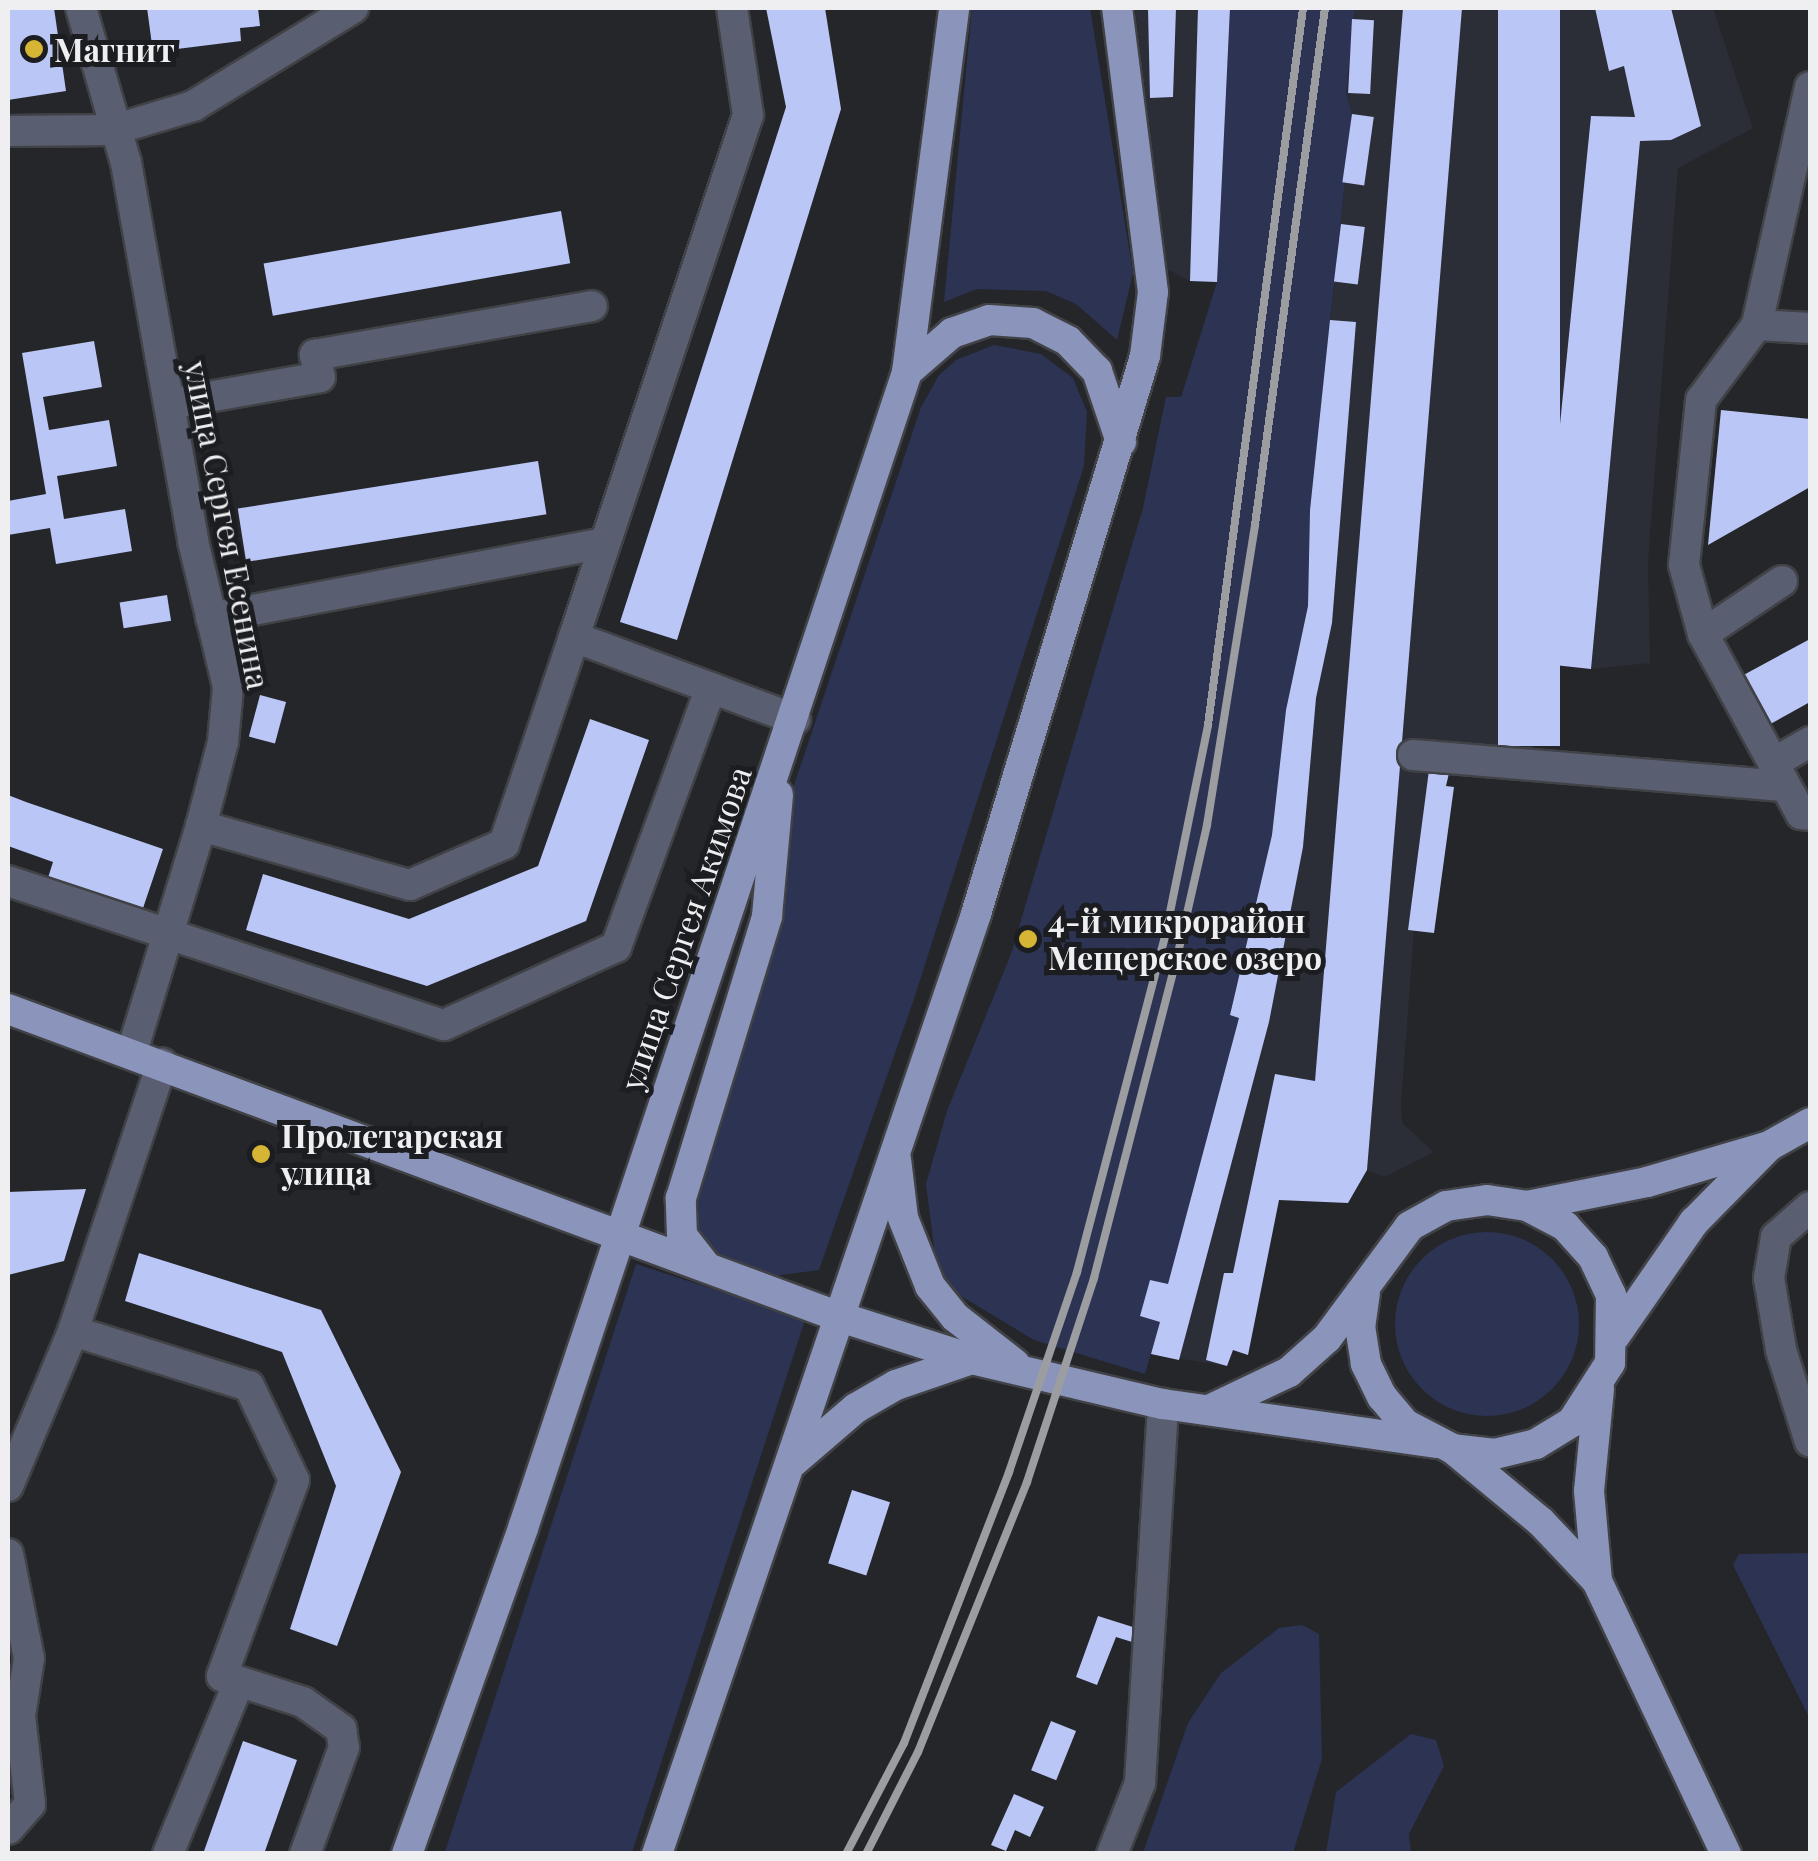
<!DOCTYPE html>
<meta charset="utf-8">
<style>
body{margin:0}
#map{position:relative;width:1818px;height:1861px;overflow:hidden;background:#25262a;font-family:"Playfair Display",serif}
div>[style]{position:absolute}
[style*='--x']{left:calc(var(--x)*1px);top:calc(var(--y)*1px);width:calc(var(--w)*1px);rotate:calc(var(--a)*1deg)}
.built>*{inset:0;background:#2b2d37}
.green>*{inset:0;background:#2c3353;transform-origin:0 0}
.round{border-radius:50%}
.building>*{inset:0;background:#bac6f6;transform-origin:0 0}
.roads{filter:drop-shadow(2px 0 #414246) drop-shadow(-2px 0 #414246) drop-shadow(0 2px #414246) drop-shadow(0 -2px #414246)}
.minor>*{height:30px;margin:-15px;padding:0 15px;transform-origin:15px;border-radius:15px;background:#595e71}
.major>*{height:30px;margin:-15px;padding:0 15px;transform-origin:15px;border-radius:15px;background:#8b95bc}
.rail>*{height:8px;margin:-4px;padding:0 4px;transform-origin:4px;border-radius:4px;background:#9c9da0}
.dots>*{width:28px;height:28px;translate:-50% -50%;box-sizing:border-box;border:5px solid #1b1d21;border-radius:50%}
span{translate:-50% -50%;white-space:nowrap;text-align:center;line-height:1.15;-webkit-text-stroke:10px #1b1d21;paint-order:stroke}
.poi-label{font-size:32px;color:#efeff2;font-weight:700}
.left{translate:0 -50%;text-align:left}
.street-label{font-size:32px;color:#efeff2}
.frame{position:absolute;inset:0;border:10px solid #efeff2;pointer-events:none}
</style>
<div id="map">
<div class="built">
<i style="clip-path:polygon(1135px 8px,1230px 8px,1217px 282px,1190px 281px,1167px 269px)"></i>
<i style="clip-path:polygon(1355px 8px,1713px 8px,1753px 128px,1678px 168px,1648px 561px,1650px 663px,1591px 669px,1536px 663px,1533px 779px,1429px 770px,1408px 929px,1414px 931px,1401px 1105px,1402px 1123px,1434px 1152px,1385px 1177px,1367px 1170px,1285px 1171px,1248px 1355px,1233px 1351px,1227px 1366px,1151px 1354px,1160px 1323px,1140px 1316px,1230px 1015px,1272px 835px,1286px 710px,1308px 606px,1310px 510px,1352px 114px,1346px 93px)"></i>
</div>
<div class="green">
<i style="clip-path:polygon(972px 8px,1090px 8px,1133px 273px,1117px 340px,1076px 304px,1046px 291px,977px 289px,944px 302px)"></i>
<i style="clip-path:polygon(1230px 8px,1355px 8px,1346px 93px,1352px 114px,1310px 510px,1308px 606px,1286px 710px,1272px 835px,1230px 1014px,1239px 1018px,1168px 1284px,1140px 1316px,1160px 1322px,1145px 1374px,1034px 1340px,956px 1293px,936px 1263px,926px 1184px,947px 1111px,1011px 954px,1143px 508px,1166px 397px,1181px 397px,1217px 282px)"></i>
<i style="clip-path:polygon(994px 345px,1041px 354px,1073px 378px,1087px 412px,1084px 466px,914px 999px,819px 1270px,774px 1276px,721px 1259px,693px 1239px,689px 1189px,791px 794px,921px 407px,939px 375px,956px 360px)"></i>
<i class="round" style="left:1395px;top:1232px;width:184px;height:184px"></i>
<i style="left:636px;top:1264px;width:178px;height:624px;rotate:18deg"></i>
<i style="clip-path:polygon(1810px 1553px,1810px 1719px,1733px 1565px,1739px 1554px)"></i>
<i style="clip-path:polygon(1302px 1625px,1319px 1634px,1322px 1759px,1293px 1853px,1143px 1853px,1188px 1723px,1221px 1673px,1279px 1628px)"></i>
<i style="clip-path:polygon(1411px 1734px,1436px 1740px,1444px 1766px,1409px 1834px,1411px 1853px,1326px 1853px,1336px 1792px)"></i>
</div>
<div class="building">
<i style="clip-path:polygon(8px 8px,54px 8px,66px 91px,8px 100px)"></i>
<i style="clip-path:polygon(147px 8px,258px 8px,260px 26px,240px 28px,241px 41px,153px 52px)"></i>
<i style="clip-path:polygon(766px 8px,825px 8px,841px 109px,677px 640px,620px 622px,786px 107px)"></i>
<i style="clip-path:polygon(1148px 8px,1176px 8px,1173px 97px,1150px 98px)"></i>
<i style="clip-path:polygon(1198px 8px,1230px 8px,1217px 282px,1190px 281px)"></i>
<i style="clip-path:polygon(1403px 8px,1462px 8px,1367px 1170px,1348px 1203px,1279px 1200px,1248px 1355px,1233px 1350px,1227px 1366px,1206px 1360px,1224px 1273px,1233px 1273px,1275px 1074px,1315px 1081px)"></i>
<i style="left:1498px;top:8px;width:62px;height:738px"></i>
<i style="clip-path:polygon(1595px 8px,1671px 8px,1701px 126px,1671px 140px,1640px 141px,1591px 669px,1536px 663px,1591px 116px,1635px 117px,1624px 66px,1609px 71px)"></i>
<i style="left:1352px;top:19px;width:22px;height:74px;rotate:3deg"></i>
<i style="left:1352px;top:114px;width:22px;height:69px;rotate:8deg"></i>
<i style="left:561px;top:211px;width:53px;height:302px;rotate:80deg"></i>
<i style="left:1341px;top:224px;width:24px;height:58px;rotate:7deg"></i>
<i style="clip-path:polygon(1330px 320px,1356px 322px,1332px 623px,1316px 698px,1303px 847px,1269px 1022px,1179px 1360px,1151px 1354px,1160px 1322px,1140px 1316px,1150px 1280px,1168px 1284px,1239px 1018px,1230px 1015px,1272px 835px,1286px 710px,1308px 606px,1310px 510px)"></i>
<i style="clip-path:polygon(94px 341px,102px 387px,43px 397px,49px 430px,109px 420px,117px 466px,57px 476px,64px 519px,125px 509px,132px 551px,56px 564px,50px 528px,8px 535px,8px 501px,46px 494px,22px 353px)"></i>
<i style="clip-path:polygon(1721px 410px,1810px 419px,1810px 487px,1708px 545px)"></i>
<i style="left:538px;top:461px;width:54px;height:304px;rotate:81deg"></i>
<i style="left:167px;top:595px;width:26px;height:48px;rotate:81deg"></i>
<i style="clip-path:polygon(1810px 639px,1810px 702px,1765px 727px,1738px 678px)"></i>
<i style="left:260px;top:695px;width:27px;height:43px;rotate:15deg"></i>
<i style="clip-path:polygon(590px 719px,649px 740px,586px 921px,427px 986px,246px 930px,263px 874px,409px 919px,538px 866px)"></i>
<i style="clip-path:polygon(1429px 770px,1449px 773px,1446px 786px,1454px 787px,1434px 933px,1408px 930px)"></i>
<i style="clip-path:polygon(8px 795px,26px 802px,11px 847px,26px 802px,163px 849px,140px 917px,46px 884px,53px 862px,8px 846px)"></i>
<i style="clip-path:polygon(86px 1189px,64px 1261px,8px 1275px,8px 1192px)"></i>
<i style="clip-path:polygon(139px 1253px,321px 1310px,401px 1472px,337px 1646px,290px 1629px,336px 1486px,282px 1352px,125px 1301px)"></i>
<i style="left:852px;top:1490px;width:40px;height:77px;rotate:18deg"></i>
<i style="clip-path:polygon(1098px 1616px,1136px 1628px,1132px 1642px,1116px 1637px,1097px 1685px,1076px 1677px)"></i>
<i style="left:1051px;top:1721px;width:27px;height:53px;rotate:22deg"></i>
<i style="clip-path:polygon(243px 1741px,297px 1760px,264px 1854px,203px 1854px)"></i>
<i style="clip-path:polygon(1014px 1794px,1044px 1807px,1030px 1837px,1015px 1830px,1006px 1851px,991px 1845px)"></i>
</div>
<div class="roads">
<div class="minor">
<i style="--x:81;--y:8;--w:161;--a:73.8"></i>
<i style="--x:126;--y:163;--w:384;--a:79.9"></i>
<i style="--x:193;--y:541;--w:150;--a:76.5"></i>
<i style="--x:228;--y:687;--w:55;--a:95.2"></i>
<i style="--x:223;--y:742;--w:87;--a:104.7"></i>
<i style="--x:201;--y:826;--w:236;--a:107"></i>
<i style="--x:732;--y:8;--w:108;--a:81.5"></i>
<i style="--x:748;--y:115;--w:550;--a:108.43"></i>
<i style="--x:574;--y:637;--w:236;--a:20.4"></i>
<i style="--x:1810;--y:87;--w:244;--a:102.6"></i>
<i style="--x:1757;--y:325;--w:53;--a:3.2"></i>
<i style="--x:8;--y:131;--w:105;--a:-0.5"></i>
<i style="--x:113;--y:130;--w:84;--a:-16.7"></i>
<i style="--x:193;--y:106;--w:188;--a:-31.5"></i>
<i style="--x:169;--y:404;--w:153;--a:-10.1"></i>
<i style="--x:320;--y:377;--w:23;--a:-103"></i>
<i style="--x:315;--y:355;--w:281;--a:-10"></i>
<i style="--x:1782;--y:581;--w:95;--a:146.1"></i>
<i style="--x:1703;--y:634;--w:205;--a:61.4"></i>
<i style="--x:1801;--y:814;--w:9;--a:6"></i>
<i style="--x:211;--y:618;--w:400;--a:-10.8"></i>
<i style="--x:1703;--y:634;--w:72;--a:-105.4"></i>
<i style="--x:1684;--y:565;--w:166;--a:-84.1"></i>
<i style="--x:1701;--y:400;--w:94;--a:-53.3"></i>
<i style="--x:1413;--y:755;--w:374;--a:4.8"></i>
<i style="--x:1773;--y:763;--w:43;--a:-29.6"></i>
<i style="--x:201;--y:826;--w:217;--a:15.8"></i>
<i style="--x:410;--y:885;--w:103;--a:-23.6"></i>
<i style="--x:504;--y:844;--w:219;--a:-71.3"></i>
<i style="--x:8;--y:881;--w:459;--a:18.3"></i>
<i style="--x:444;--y:1025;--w:189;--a:-24.4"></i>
<i style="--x:616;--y:947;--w:276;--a:-69.9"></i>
<i style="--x:1810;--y:1207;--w:45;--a:138.6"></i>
<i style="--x:1776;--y:1237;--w:42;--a:99.7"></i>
<i style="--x:1769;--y:1278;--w:73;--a:80.5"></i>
<i style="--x:1781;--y:1350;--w:96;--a:72.5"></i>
<i style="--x:73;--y:1331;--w:184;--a:17.4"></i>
<i style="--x:249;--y:1386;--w:104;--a:64.4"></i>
<i style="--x:294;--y:1480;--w:209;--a:110.2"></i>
<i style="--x:222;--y:1676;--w:85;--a:17.8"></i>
<i style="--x:303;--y:1702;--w:47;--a:35.4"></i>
<i style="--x:341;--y:1729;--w:18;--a:81"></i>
<i style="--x:344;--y:1747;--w:114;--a:110"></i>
<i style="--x:8;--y:1486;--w:168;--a:-67.2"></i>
<i style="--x:73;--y:1331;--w:282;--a:-71.6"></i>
<i style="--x:8;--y:1554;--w:106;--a:78.6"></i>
<i style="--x:29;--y:1658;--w:59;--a:98.8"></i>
<i style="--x:20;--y:1716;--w:89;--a:83.5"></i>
<i style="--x:30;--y:1804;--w:33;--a:131"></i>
<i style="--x:168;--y:1854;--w:186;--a:-67.6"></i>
<i style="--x:1112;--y:1854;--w:76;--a:-68.5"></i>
<i style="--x:1140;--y:1783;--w:380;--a:-86.5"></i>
</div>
<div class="major">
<i style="--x:907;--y:372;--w:60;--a:-40.9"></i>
<i style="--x:952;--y:333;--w:39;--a:-19"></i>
<i style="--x:989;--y:320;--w:44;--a:3.9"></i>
<i style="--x:1033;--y:323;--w:39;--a:27"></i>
<i style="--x:1068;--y:341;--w:42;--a:46"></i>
<i style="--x:1097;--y:371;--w:75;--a:71.3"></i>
<i style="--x:8;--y:1009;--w:884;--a:20.32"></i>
<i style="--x:837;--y:1316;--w:142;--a:17.7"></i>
<i style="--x:972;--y:1359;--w:196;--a:13.3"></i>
<i style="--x:1163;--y:1404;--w:276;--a:8.1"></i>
<i style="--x:896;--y:1159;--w:59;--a:83.2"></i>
<i style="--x:903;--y:1218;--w:73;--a:68.3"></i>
<i style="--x:930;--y:1286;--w:40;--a:51"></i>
<i style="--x:955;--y:1317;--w:76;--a:38.1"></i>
<i style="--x:1527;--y:1206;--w:122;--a:-11.3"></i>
<i style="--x:1647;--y:1182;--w:127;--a:-16.4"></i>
<i style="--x:1769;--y:1146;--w:47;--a:-29.3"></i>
<i style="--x:705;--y:1265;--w:37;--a:-128"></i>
<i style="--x:682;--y:1236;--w:38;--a:-92"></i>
<i style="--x:681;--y:1198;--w:295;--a:-73"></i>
<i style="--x:767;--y:916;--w:122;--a:-84.8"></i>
<i style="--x:1615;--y:1336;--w:139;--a:-55.3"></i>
<i style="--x:1694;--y:1222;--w:104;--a:-45.4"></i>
<i style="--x:1599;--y:1389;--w:102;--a:95.6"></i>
<i style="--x:1589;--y:1491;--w:90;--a:84.9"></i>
<i style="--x:1597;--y:1581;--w:302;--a:64.7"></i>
<i style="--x:1211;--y:1409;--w:86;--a:-25.4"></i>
<i style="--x:1289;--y:1372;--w:51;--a:-41.8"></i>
<i style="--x:1327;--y:1338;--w:139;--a:-53.5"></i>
<i style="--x:1410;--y:1226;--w:41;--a:-29.1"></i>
<i style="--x:1446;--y:1206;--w:41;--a:-8.3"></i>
<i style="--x:1487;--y:1200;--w:40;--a:8.5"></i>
<i style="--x:1527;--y:1206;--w:43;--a:27.8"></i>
<i style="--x:1565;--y:1226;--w:42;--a:47.9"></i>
<i style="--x:1593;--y:1257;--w:42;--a:64.7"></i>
<i style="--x:1611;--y:1295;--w:68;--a:90.8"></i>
<i style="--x:1610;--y:1363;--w:70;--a:122.8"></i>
<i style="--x:1572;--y:1422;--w:42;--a:148.6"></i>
<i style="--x:1536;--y:1444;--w:42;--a:166.3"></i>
<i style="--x:1495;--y:1454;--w:42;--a:-173.2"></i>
<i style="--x:1453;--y:1449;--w:54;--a:-152.5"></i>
<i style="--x:1405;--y:1424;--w:35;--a:-130"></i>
<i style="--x:1382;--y:1397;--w:37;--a:-116"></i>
<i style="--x:1366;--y:1364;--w:36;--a:-99"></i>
<i style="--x:1360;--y:1328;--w:35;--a:-82"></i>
<i style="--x:1453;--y:1449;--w:114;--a:39.7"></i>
<i style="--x:1541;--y:1522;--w:81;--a:46.5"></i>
<i style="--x:793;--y:1462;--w:83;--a:-40.6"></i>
<i style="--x:856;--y:1408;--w:46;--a:-29.9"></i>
<i style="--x:896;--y:1385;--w:80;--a:-18.9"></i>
<i style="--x:407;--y:1854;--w:346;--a:-70.4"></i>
<i style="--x:523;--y:1528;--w:1218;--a:-71.62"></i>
<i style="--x:907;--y:372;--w:367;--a:-82.6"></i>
<i style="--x:657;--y:1854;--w:993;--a:-71.25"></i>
<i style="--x:976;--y:914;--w:583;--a:-73.15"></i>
<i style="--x:1145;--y:356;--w:64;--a:-82.9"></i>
<i style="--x:1153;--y:292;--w:286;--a:-97.2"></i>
</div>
</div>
<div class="rail">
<i style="--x:846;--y:1854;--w:125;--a:-62.4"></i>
<i style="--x:904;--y:1743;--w:291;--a:-68.8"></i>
<i style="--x:1009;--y:1472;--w:211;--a:-71.2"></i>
<i style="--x:1077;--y:1272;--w:351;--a:-75.3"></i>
<i style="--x:1166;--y:932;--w:211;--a:-78.5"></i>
<i style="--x:1208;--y:725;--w:723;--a:-82.45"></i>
<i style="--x:866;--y:1854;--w:114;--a:-63"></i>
<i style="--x:918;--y:1752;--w:291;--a:-68"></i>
<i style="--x:1027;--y:1482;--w:215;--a:-71.8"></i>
<i style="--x:1094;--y:1278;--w:336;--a:-75.5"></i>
<i style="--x:1178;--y:953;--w:131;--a:-77.2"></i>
<i style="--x:1207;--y:825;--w:304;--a:-80.9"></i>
<i style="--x:1255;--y:525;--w:522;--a:-82.29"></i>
</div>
<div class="dots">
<i style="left:34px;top:49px;background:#d6b534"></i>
<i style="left:1028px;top:939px;background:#d6b534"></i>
<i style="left:261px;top:1154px;background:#d6b534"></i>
</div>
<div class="poi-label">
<span class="left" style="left:54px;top:49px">Магнит</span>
<span class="left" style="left:1048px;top:939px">4-й микрорайон<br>Мещерское озеро</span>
<span class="left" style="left:281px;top:1154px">Пролетарская<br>улица</span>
</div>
<div class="street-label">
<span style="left:228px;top:525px;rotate:79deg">улица Сергея Есенина</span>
<span style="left:685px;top:928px;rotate:-71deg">улица Сергея Акимова</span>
</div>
<div class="frame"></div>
</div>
